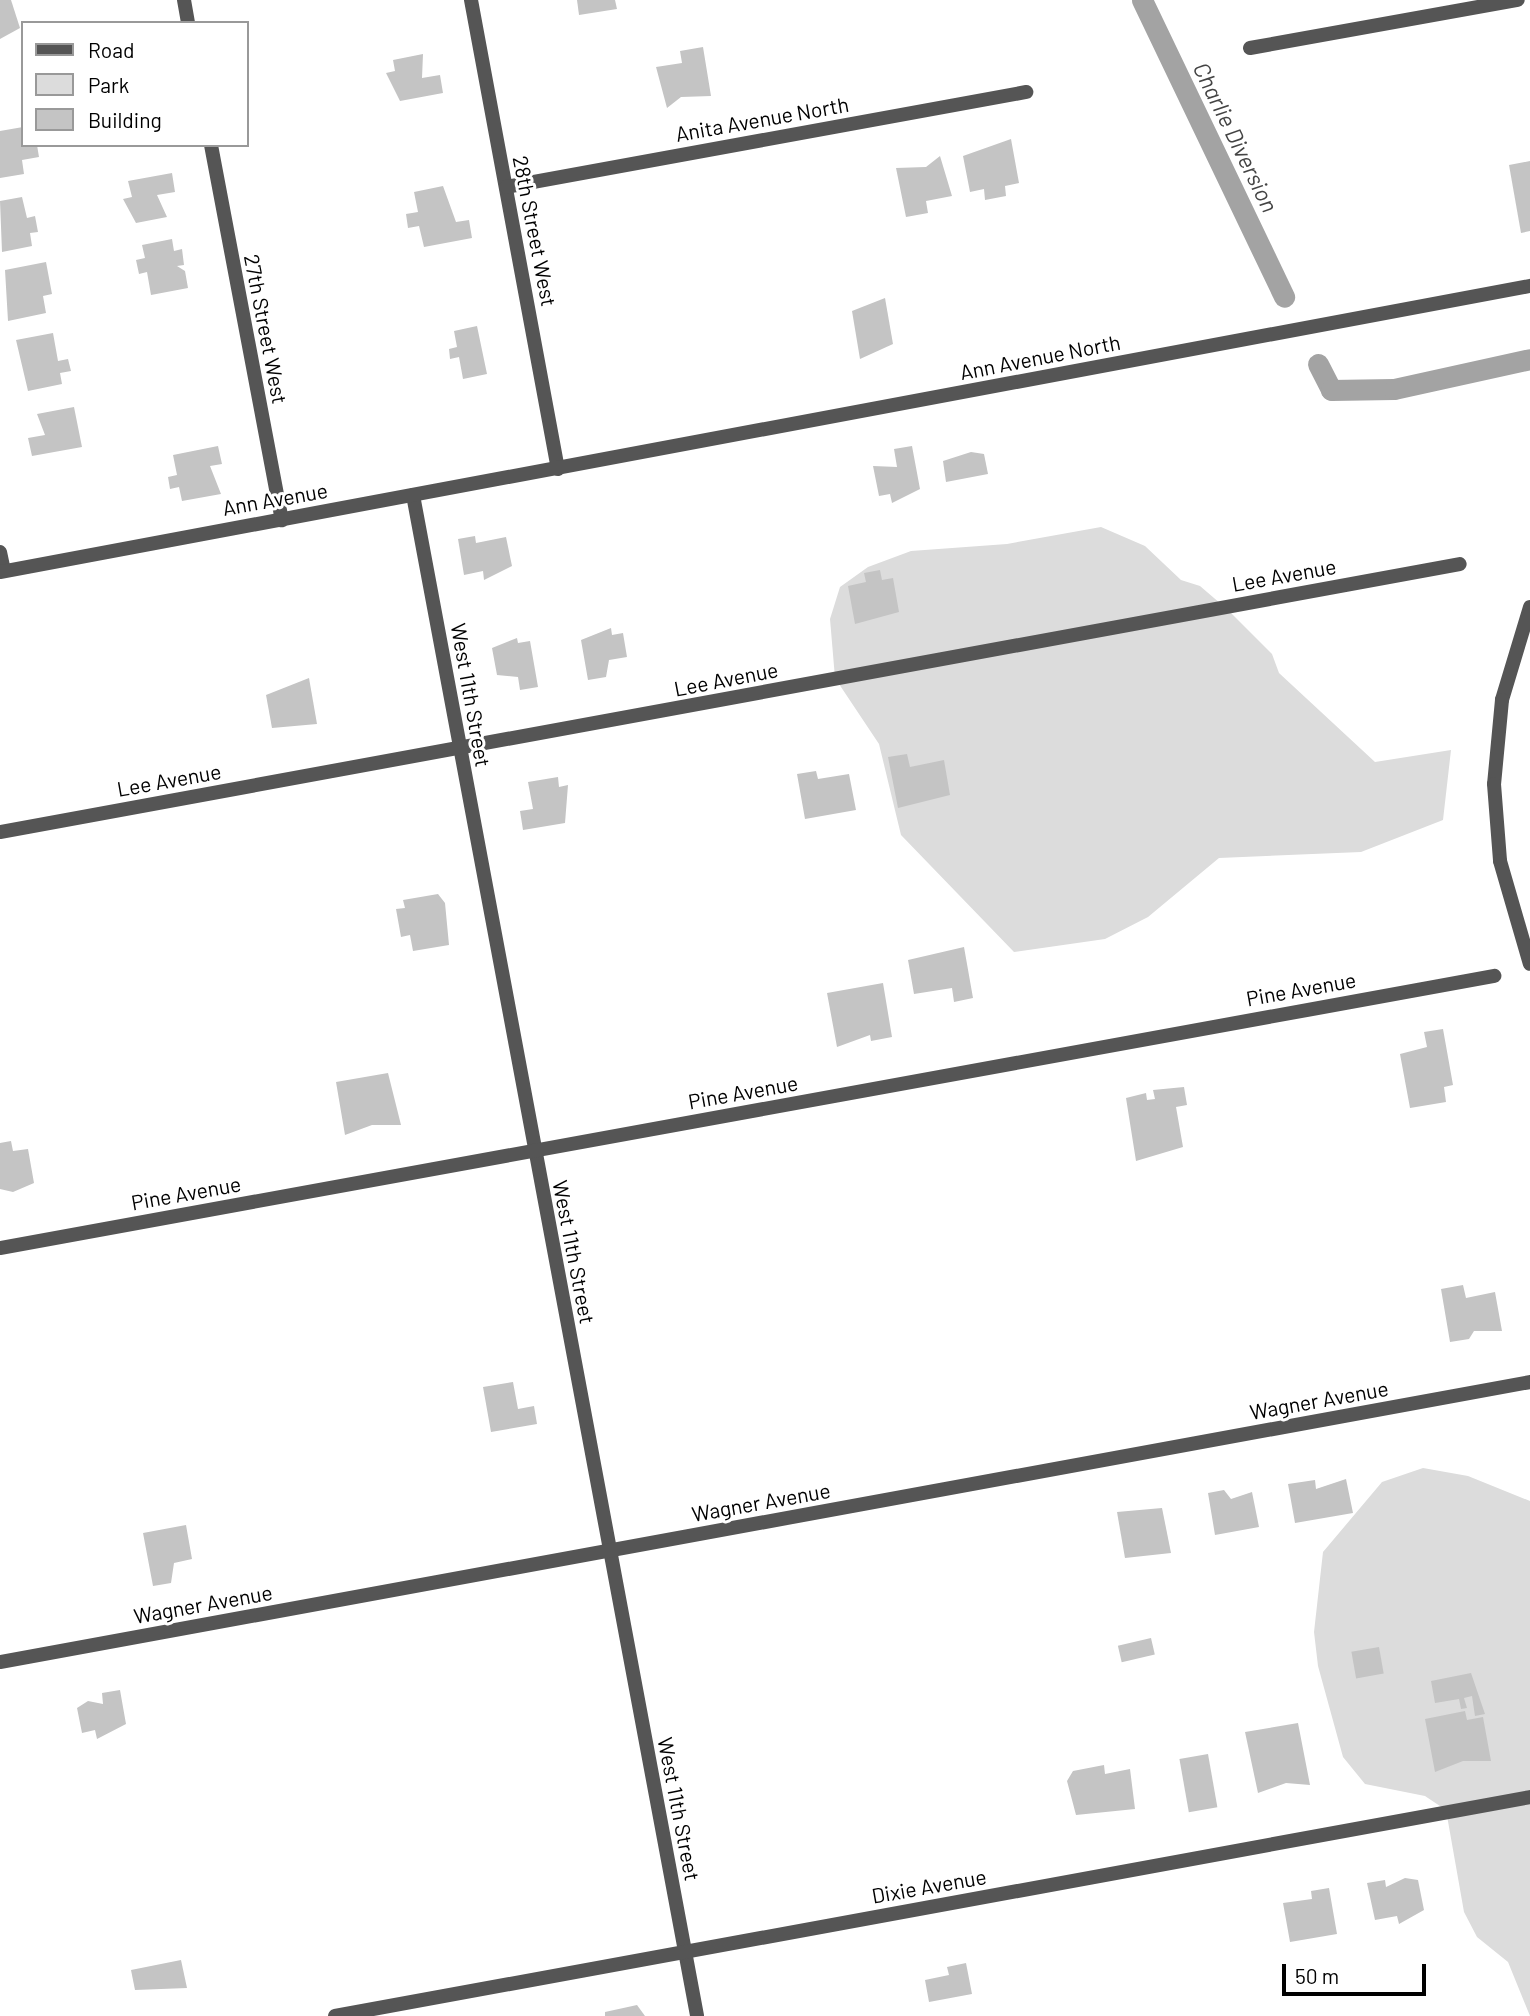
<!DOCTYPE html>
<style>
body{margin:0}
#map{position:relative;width:1530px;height:2016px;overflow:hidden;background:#fff;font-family:Barlow,sans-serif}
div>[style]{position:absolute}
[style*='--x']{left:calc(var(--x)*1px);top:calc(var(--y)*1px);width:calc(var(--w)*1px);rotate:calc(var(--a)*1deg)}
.green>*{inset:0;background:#dcdcdc}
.canal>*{height:21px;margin:-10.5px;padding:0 10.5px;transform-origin:10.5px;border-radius:10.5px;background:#a3a3a3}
.building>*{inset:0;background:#c4c4c4;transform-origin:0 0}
.minor>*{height:14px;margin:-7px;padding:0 7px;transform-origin:7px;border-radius:7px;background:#555}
.tertiary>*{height:14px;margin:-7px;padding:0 7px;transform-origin:7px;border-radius:7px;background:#555}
span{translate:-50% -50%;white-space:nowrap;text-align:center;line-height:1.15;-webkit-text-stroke:6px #fff;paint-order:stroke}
.street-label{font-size:21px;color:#000}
.water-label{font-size:23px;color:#444;font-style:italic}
.legend{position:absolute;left:21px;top:21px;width:228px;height:126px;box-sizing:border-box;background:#fff;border:2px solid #999;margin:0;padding:9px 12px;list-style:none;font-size:21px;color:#000}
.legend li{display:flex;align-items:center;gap:14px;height:35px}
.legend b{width:35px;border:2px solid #999}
.scale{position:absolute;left:1282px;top:1964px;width:144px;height:32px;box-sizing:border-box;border:4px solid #000;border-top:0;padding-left:9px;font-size:21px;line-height:24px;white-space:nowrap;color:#000;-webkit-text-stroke:5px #fff;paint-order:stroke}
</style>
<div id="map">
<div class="green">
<i style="clip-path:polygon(1101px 527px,1145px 546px,1181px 580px,1200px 586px,1228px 610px,1272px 654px,1279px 673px,1375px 762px,1451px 750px,1443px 820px,1361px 852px,1219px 858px,1148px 917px,1105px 939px,1014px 952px,901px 835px,879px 744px,835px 678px,830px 619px,840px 587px,868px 567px,911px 551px,1007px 544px)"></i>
<i style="clip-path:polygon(1423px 1468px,1468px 1476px,1530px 1501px,1530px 2016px,1508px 1962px,1477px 1937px,1464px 1912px,1446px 1810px,1425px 1796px,1365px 1784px,1343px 1757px,1318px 1666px,1314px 1632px,1323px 1552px,1382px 1482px)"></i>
</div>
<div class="canal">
<i style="--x:1142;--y:0;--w:329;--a:64.4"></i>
<i style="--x:1318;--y:364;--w:29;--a:63"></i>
<i style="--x:1331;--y:390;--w:63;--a:-0.9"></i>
<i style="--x:1394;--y:389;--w:139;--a:-12.4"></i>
</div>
<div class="building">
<i style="clip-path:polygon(0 0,11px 0,20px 28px,0 39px)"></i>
<i style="clip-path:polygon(577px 0,615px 0,617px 9px,579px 15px)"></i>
<i style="clip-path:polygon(703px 47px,711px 96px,681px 97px,667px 108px,656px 67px,682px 63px,680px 51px)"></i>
<i style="clip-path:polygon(423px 54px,422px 78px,440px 75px,443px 93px,400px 101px,386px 73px,395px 71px,393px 60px)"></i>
<i style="clip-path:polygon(23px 127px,23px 145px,37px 145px,39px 157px,22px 160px,24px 174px,0 178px,0 131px)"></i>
<i style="clip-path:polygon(1011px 139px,1019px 183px,1005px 186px,1006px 196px,985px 200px,984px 189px,970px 192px,963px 156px)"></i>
<i style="clip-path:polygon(940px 156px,952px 196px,926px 201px,928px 213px,906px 217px,896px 168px,926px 167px)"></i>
<i style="clip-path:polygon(1530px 161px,1530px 231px,1521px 233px,1509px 165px)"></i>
<i style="clip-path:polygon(172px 173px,175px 192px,157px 195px,167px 217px,136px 223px,123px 199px,132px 197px,128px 181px)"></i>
<i style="clip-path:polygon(443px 186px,456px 222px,469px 220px,472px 238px,424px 247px,419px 226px,408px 228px,406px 214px,418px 212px,414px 192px)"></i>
<i style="clip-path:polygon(22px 197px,27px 218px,35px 216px,38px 232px,30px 233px,32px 246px,2px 252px,0 201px)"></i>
<i style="clip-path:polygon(172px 239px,174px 251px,182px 249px,184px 265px,177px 266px,185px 271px,188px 288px,151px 295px,147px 272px,139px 274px,136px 260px,145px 258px,142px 245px)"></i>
<i style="clip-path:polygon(46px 262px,52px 294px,43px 296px,46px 313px,8px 321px,5px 270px)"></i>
<i style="clip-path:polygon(885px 298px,893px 344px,860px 359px,852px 311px)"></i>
<i style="clip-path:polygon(477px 326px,487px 374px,463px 379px,459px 357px,450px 359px,449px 349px,457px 347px,454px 331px)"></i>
<i style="clip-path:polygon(53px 333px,58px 361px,68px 359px,71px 371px,60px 373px,62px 384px,28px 391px,16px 340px)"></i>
<i style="clip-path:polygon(74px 407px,82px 447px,32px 456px,28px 438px,45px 435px,37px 414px)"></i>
<i style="clip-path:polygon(218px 446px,222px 464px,210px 466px,221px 494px,182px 501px,179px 487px,170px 489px,168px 477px,177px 475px,173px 455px)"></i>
<i style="clip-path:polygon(912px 446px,920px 489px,892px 503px,890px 494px,879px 496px,873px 466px,897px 467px,894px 449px)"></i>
<i style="clip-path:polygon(971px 452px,984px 454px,988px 474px,946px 482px,943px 461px)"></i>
<i style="clip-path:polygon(475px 536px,476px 543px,506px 537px,512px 566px,484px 580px,483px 571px,464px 575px,458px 539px)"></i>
<i style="clip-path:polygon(880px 570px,882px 580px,893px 578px,899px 612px,855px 624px,848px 586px,866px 582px,864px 573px)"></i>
<i style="clip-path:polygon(611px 628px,612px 635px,623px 633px,627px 657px,609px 660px,606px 677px,588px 680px,581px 640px)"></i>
<i style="clip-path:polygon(517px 638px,518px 643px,530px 641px,538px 687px,520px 690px,518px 677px,497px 675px,492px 648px)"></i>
<i style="clip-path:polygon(309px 678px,317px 724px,272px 728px,266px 695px)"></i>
<i style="clip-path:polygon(907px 754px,910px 767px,944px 760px,950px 795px,898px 808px,888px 757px)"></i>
<i style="clip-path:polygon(816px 771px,818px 779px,849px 774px,856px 810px,805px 819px,797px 774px)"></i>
<i style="clip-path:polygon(558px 777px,559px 787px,568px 785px,565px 823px,523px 830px,520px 811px,533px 809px,528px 782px)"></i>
<i style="clip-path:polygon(438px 894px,445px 903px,449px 945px,413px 951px,410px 935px,401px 937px,396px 909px,405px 908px,403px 900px)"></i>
<i style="clip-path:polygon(964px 947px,973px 998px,954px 1002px,952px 988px,914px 994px,908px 960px)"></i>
<i style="clip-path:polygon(883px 983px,892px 1037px,871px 1041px,870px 1035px,837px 1047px,827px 993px)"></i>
<i style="clip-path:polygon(1443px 1029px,1453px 1085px,1444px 1087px,1446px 1102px,1410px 1108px,1400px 1054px,1427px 1047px,1424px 1032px)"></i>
<i style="clip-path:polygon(388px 1073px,401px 1125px,372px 1125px,345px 1135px,336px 1082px)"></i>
<i style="clip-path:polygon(1184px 1087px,1187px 1105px,1176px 1107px,1183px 1147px,1136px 1161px,1126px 1098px,1146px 1093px,1147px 1100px,1155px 1099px,1153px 1090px)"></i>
<i style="clip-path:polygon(11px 1141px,13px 1151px,28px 1149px,34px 1183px,13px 1192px,0 1189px,0 1143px)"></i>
<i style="clip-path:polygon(1463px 1285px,1466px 1298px,1495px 1292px,1502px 1331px,1474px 1331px,1469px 1339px,1450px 1342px,1441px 1289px)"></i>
<i style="clip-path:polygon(513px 1382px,518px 1409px,534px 1406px,537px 1424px,491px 1432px,483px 1387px)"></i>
<i style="clip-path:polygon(1346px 1479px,1353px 1513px,1295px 1523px,1288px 1484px,1315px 1480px,1316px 1489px)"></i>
<i style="clip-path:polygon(1224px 1490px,1231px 1499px,1252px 1492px,1259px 1527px,1215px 1535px,1208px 1493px)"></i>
<i style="clip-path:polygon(1162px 1508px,1171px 1553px,1125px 1558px,1117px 1512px)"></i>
<i style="clip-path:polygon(186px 1525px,192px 1559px,174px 1563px,171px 1583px,153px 1586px,143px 1533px)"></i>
<i style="left:1151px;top:1638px;width:17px;height:34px;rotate:77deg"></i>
<i style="left:1379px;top:1647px;width:27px;height:28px;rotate:80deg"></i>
<i style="clip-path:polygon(1471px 1673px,1485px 1714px,1475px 1716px,1472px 1696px,1464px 1698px,1467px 1708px,1461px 1709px,1459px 1699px,1435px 1703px,1431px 1681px)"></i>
<i style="clip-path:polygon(120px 1690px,126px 1724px,97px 1739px,95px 1730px,82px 1733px,77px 1708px,88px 1701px,103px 1704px,102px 1693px)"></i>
<i style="clip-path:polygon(1465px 1711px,1467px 1720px,1483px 1717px,1491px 1761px,1463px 1761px,1435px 1772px,1425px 1719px)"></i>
<i style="clip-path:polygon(1298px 1723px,1310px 1785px,1286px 1783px,1258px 1793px,1245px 1732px)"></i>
<i style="left:1208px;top:1754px;width:54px;height:29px;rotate:80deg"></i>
<i style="clip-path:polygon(1104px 1765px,1105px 1774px,1130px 1769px,1135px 1809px,1076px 1815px,1067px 1781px,1073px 1771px)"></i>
<i style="clip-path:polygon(1405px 1878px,1418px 1880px,1424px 1910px,1399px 1924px,1397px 1916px,1375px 1920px,1367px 1883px,1385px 1880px,1386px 1887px)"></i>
<i style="clip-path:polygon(1329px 1888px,1337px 1934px,1290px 1942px,1283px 1903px,1312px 1899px,1311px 1891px)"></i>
<i style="clip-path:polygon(181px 1960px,187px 1988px,135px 1990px,131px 1970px)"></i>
<i style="clip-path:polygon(966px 1963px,972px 1994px,929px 2002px,925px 1980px,949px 1975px,947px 1967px)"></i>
<i style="clip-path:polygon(637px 2005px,645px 2016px,605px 2016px,605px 2012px)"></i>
</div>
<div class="minor">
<i style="--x:184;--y:0;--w:23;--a:80"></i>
<i style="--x:471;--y:0;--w:477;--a:79.5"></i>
<i style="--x:1250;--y:48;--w:272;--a:-10.2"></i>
<i style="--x:211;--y:145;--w:382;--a:79.3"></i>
<i style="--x:506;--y:187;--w:529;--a:-10.35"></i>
<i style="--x:413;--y:495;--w:1547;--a:79.42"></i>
<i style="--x:0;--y:552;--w:19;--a:78"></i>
<i style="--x:0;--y:572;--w:1557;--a:-10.59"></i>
<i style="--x:0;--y:832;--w:1484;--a:-10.4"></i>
<i style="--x:0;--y:1248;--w:1519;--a:-10.32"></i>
<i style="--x:0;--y:1662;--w:1555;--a:-10.37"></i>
<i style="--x:335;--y:2016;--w:1215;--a:-10.38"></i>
</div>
<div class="tertiary">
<i style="--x:1530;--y:607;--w:97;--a:106.8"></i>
<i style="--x:1502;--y:700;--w:84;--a:95.4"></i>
<i style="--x:1494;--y:784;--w:77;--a:85.5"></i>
<i style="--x:1500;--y:861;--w:107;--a:73.8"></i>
</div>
<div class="street-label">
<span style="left:762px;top:119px;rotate:-10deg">Anita Avenue North</span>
<span style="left:535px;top:231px;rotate:79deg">28th Street West</span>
<span style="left:266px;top:329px;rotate:79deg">27th Street West</span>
<span style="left:1040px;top:357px;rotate:-11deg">Ann Avenue North</span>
<span style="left:275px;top:499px;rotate:-10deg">Ann Avenue</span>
<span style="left:1284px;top:575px;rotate:-10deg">Lee Avenue</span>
<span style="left:726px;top:679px;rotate:-11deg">Lee Avenue</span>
<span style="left:471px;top:695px;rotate:80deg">West 11th Street</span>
<span style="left:169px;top:780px;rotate:-10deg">Lee Avenue</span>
<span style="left:1301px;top:989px;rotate:-10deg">Pine Avenue</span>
<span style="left:743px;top:1092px;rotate:-10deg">Pine Avenue</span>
<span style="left:186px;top:1193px;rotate:-10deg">Pine Avenue</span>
<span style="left:574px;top:1252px;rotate:79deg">West 11th Street</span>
<span style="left:1319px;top:1400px;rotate:-10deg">Wagner Avenue</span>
<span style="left:761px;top:1502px;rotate:-10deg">Wagner Avenue</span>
<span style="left:203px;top:1604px;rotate:-10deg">Wagner Avenue</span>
<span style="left:679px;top:1809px;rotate:79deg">West 11th Street</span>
<span style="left:929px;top:1886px;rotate:-10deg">Dixie Avenue</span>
</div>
<div class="water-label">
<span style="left:1236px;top:137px;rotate:64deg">Charlie Diversion</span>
</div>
<ul class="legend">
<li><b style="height:9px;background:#555"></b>Road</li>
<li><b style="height:19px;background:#dcdcdc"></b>Park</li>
<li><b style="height:19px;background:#c4c4c4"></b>Building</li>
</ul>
<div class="scale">50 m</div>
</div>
